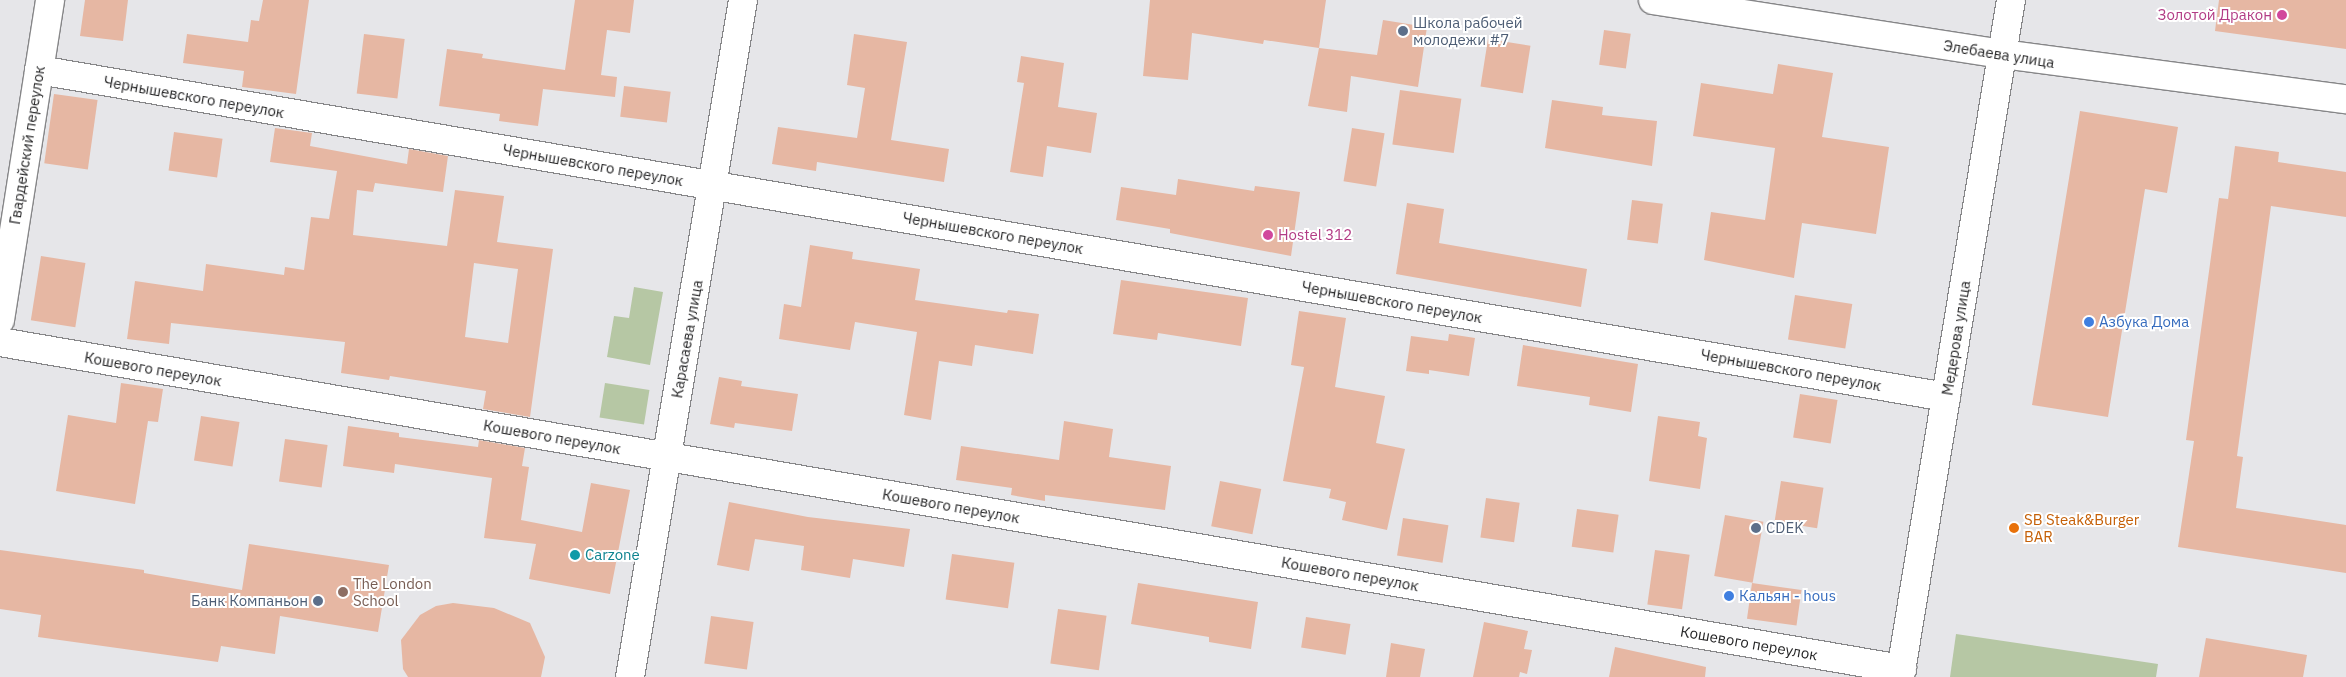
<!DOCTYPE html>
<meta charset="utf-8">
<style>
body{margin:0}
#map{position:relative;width:2346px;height:677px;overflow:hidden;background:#e6e6e9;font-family:"IBM Plex Sans",sans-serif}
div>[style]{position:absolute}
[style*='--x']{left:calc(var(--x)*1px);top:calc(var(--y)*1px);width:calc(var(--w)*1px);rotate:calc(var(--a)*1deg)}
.green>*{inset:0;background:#b6c7a4;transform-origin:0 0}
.building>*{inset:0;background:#e6b7a3;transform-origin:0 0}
.roads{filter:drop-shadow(1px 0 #868688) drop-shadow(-1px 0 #868688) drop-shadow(0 1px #868688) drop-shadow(0 -1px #868688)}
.minor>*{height:28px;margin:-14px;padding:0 14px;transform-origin:14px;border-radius:14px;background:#fff}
.tertiary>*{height:28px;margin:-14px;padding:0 14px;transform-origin:14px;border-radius:14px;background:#fff}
.secondary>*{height:28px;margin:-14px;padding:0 14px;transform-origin:14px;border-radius:14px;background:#fff}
.dots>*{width:14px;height:14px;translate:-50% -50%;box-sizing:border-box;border:2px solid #fff;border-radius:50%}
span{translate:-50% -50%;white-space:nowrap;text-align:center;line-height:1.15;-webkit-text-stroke:4px #fff;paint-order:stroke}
.hotel-label{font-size:15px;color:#b23c85}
.right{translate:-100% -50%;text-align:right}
.left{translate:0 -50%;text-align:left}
.service-label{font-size:15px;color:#4e5e75}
.street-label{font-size:15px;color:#252526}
.shop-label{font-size:15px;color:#366cbe}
.food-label{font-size:15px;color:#c56008}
.culture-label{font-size:15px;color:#0d838f}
.education-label{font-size:15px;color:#785e54}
</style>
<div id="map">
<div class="green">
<i style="clip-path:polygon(634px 287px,663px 292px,650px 365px,607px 357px,614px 316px,629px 318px)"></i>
<i style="left:605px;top:383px;width:45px;height:35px;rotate:9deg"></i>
<i style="clip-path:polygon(1956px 634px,2158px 664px,2156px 677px,1950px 677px)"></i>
</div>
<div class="building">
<i style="clip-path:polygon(85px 0,128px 0,123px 41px,80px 36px)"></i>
<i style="clip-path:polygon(263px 0,309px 0,296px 94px,242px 87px,244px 71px,183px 63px,187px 34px,248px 42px,251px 20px,259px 21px)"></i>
<i style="clip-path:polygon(575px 0,634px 0,630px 33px,607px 30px,601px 75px,617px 77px,615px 97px,543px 89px,538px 126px,499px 121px,500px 114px,439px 106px,447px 49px,483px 54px,482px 58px,565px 70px)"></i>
<i style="clip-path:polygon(1150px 0,1326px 0,1319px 48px,1264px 40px,1263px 44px,1192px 33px,1188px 80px,1143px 76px)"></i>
<i style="clip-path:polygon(2219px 0,2346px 0,2346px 49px,2215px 31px)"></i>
<i style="clip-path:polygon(1383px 20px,1427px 27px,1418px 87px,1351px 76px,1347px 112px,1308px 106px,1319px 48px,1377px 55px)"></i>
<i style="left:1604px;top:30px;width:27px;height:35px;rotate:8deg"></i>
<i style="left:364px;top:34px;width:41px;height:60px;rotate:7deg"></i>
<i style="clip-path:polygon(854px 34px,907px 42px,891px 140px,949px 149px,944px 182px,817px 162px,816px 171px,772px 164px,778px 127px,857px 138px,865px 88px,847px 85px)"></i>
<i style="left:1488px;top:39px;width:43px;height:48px;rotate:9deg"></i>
<i style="clip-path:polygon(1021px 56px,1064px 63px,1058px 107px,1097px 113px,1091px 153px,1047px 146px,1043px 177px,1010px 172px,1024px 83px,1017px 82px)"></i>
<i style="clip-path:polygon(1778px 64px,1833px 73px,1822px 137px,1889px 147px,1876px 234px,1802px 223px,1794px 278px,1704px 260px,1711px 212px,1765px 220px,1775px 148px,1693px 136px,1701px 83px,1773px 94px)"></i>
<i style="left:624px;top:86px;width:47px;height:31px;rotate:7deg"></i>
<i style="left:1400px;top:90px;width:62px;height:55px;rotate:8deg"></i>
<i style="left:54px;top:94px;width:44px;height:70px;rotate:8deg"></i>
<i style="clip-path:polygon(1552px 100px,1603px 107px,1602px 115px,1657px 121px,1652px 166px,1545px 148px)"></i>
<i style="clip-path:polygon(2080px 111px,2178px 127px,2167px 193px,2145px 189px,2108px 417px,2032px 405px)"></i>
<i style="clip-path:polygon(evenodd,275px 128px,312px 133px,310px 146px,407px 164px,409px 149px,448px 156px,443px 192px,375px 183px,373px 192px,357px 190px,353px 235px,447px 246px,455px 190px,504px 196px,497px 242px,553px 249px,530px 417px,483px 409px,486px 391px,390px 376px,389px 380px,341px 373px,345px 342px,171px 323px,169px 344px,127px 339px,135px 281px,203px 291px,206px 264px,284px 275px,285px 267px,304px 270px,311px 217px,329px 219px,337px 171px,270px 162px,275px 128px,474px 263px,518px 269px,508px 343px,465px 337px,474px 263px)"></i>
<i style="left:1352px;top:128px;width:33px;height:54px;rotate:9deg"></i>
<i style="left:174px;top:132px;width:49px;height:39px;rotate:8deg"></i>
<i style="clip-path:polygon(2235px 146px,2279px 152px,2278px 162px,2346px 172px,2346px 217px,2271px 206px,2237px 456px,2243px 457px,2236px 508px,2346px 525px,2346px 573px,2178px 547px,2194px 441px,2186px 440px,2219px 198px,2228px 199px)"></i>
<i style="clip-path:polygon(1178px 179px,1254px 191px,1255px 186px,1300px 192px,1291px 256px,1170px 233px,1170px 229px,1116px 220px,1121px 187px,1176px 195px)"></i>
<i style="left:1632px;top:200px;width:31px;height:40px;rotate:7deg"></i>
<i style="clip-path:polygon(1407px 203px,1444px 209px,1439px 243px,1587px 269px,1581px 307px,1396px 274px)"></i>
<i style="clip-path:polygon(810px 245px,853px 252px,852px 259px,920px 269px,915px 300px,1007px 313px,1008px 310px,1039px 314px,1033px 354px,975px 345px,972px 366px,939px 361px,931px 420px,904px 415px,917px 332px,855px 322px,850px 350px,779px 339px,784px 304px,801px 307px)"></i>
<i style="left:41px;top:256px;width:45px;height:65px;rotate:9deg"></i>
<i style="clip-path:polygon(1121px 280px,1248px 298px,1241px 346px,1158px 333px,1157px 340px,1113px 334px)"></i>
<i style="left:1795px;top:295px;width:58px;height:45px;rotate:9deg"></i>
<i style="clip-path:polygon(1299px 311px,1346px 318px,1335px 387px,1385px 396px,1376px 443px,1405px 449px,1387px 530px,1342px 520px,1346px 502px,1329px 498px,1331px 489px,1283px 481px,1304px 367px,1291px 365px)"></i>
<i style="clip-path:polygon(1449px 334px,1475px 338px,1469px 376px,1429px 370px,1429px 374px,1406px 371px,1411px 336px,1448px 341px)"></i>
<i style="clip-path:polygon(1523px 345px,1638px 364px,1631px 412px,1589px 405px,1590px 397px,1517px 386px)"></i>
<i style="clip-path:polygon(719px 377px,742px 381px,741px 386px,798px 394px,792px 431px,735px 423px,734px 428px,710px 424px)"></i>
<i style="clip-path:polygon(121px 383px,163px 389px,158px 422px,148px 421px,135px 504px,56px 491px,68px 415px,116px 423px)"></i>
<i style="left:1800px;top:394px;width:38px;height:44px;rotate:9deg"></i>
<i style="left:201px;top:416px;width:39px;height:45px;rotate:9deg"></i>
<i style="clip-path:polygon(1658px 416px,1700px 422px,1698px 436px,1707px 438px,1700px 489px,1649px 481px)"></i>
<i style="clip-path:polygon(1064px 421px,1113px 429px,1109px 457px,1171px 466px,1165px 510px,1045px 495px,1045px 501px,1011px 495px,1012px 488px,956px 480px,961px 446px,1059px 460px)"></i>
<i style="clip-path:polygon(348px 426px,399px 433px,399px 437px,478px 447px,479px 440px,525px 448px,522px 466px,529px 467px,521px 520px,582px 532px,591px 483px,630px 490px,610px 594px,529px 579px,536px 544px,484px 538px,492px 478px,395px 464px,394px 473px,343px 466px)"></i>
<i style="left:285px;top:439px;width:43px;height:43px;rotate:8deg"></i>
<i style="left:1220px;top:481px;width:42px;height:46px;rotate:11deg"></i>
<i style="left:1781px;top:481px;width:43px;height:41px;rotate:9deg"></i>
<i style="left:1486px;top:498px;width:34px;height:40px;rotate:8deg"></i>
<i style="clip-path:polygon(729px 502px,808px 517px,910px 529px,904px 567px,853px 559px,850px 578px,801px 570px,804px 546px,755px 539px,749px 571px,717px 565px)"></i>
<i style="left:1577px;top:509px;width:42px;height:38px;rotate:8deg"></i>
<i style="left:1725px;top:515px;width:39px;height:62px;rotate:10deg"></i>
<i style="left:1403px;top:518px;width:46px;height:38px;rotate:9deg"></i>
<i style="clip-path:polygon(249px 544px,389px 565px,378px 632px,280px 616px,275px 654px,221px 646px,218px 662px,38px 637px,41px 615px,0 609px,0 550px,144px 570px,144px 573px,242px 590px)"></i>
<i style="left:1655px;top:550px;width:35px;height:55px;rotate:8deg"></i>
<i style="left:952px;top:554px;width:63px;height:46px;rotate:8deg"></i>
<i style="clip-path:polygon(1138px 583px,1258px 602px,1251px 649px,1209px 642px,1209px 637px,1131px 624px)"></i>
<i style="left:1752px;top:583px;width:50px;height:36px;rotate:8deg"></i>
<i style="clip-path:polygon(453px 603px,494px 608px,530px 623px,545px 657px,541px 677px,408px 677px,403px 669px,401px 640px,420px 615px,436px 606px)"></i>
<i style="left:1058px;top:609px;width:49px;height:55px;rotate:8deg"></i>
<i style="left:711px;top:616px;width:43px;height:48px;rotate:8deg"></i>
<i style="left:1306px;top:617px;width:45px;height:31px;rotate:9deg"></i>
<i style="clip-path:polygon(1484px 622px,1528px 631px,1524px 649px,1532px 650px,1527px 674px,1520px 672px,1519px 677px,1473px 677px)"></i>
<i style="clip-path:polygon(2206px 638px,2307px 655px,2303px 677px,2199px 677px)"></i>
<i style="clip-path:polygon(1391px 643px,1425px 649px,1420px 677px,1386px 677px)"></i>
<i style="clip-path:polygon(1615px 647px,1706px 667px,1705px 677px,1609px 677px)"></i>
</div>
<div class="roads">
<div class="minor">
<i style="--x:2002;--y:54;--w:347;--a:7.5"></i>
<i style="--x:39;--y:70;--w:1935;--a:9.73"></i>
<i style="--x:0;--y:320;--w:324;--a:-81.1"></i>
<i style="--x:0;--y:342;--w:1930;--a:9.76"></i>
<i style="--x:630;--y:677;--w:686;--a:-80.52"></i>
</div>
<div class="tertiary">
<i style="--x:1653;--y:0;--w:353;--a:8.8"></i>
</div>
<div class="secondary">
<i style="--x:1900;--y:677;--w:686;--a:-80.69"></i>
</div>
</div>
<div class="dots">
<i style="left:2282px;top:15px;background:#d1479c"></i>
<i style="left:1403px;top:31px;background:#5c6f8a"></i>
<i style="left:1268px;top:235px;background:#d1479c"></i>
<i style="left:2089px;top:322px;background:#3f7fe0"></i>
<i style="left:1756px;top:528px;background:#5c6f8a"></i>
<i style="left:2014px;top:528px;background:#e8710a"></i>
<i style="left:575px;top:555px;background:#0f9aa8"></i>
<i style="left:343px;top:592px;background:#8d6e63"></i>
<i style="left:1729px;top:596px;background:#3f7fe0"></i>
<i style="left:318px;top:601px;background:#5c6f8a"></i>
</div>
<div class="hotel-label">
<span class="right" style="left:2272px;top:15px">Золотой Дракон</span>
<span class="left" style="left:1278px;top:235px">Hostel 312</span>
</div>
<div class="service-label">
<span class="left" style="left:1413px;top:31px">Школа рабочей<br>молодежи #7</span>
<span class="left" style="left:1766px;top:528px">CDEK</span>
<span class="right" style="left:308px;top:601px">Банк Компаньон</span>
</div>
<div class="street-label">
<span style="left:1999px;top:54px;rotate:9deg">Элебаева улица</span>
<span style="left:194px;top:97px;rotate:10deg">Чернышевского переулок</span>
<span style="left:27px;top:145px;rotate:-81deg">Гвардейский переулок</span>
<span style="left:593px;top:165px;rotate:10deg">Чернышевского переулок</span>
<span style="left:993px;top:233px;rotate:10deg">Чернышевского переулок</span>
<span style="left:1392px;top:302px;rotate:10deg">Чернышевского переулок</span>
<span style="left:1956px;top:338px;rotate:-81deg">Медерова улица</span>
<span style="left:687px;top:339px;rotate:-80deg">Карасаева улица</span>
<span style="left:153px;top:369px;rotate:10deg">Кошевого переулок</span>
<span style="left:1791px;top:370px;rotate:10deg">Чернышевского переулок</span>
<span style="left:552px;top:437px;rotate:10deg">Кошевого переулок</span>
<span style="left:951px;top:506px;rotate:10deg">Кошевого переулок</span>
<span style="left:1350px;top:574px;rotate:10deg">Кошевого переулок</span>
<span style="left:1749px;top:643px;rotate:10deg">Кошевого переулок</span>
</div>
<div class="shop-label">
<span class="left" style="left:2099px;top:322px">Азбука Дома</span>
<span class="left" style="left:1739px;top:596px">Кальян - hous</span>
</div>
<div class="food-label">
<span class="left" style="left:2024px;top:528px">SB Steak&amp;Burger<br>BAR</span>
</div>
<div class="culture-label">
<span class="left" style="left:585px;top:555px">Carzone</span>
</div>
<div class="education-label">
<span class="left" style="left:353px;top:592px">The London<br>School</span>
</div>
</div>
